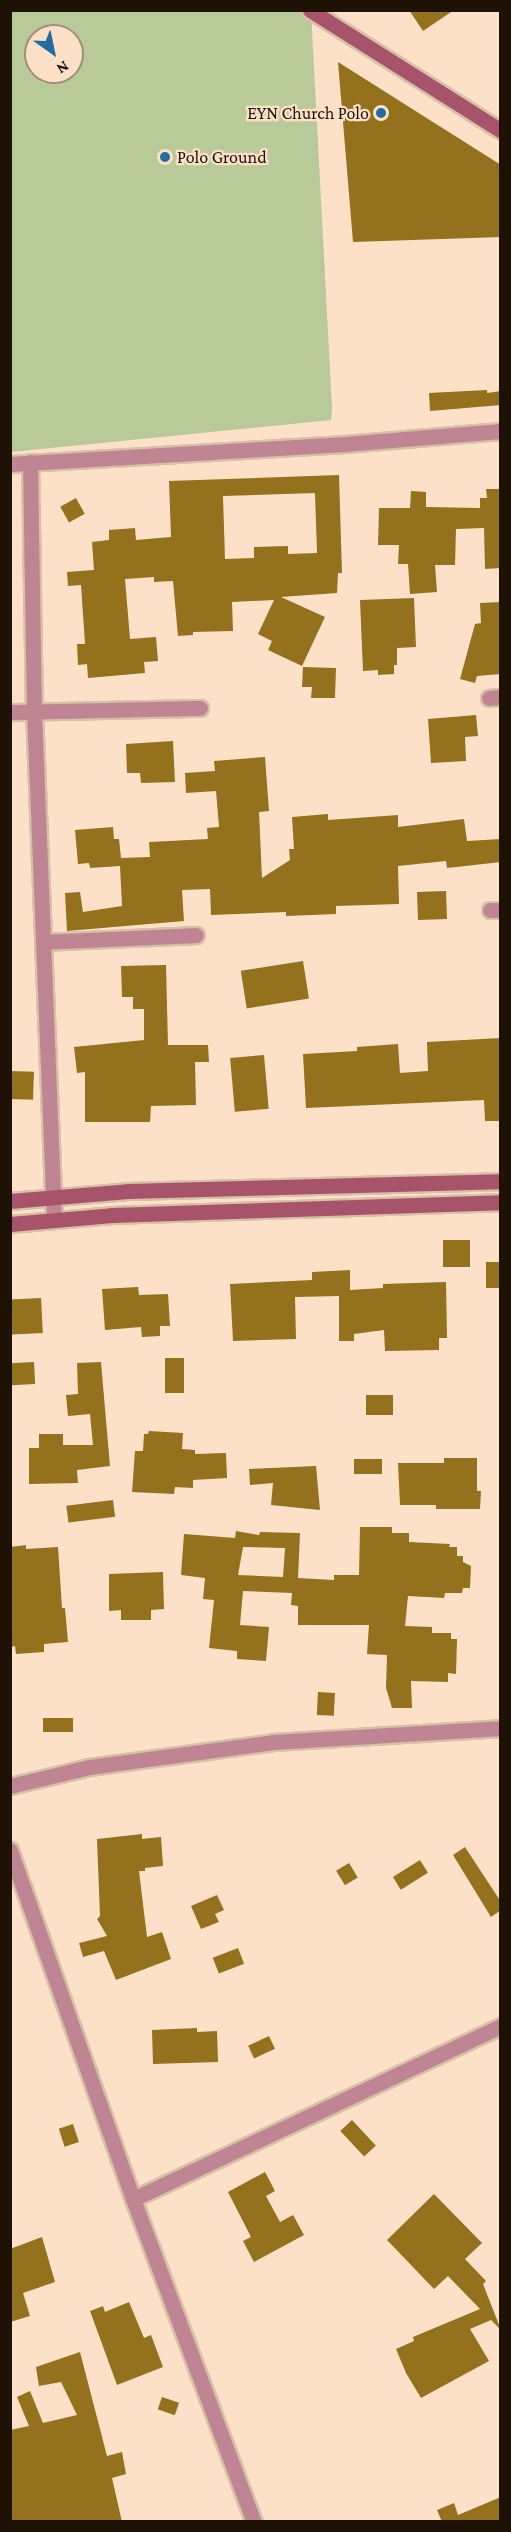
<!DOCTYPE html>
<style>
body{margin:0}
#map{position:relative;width:511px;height:2532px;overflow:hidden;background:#fce1c8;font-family:"Crimson Pro",serif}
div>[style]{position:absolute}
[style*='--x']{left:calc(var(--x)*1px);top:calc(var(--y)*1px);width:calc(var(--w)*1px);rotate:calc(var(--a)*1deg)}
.green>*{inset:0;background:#b7ca97}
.building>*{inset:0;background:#93711d;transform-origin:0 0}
.roads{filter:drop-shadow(2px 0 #d8c0a9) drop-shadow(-2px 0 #d8c0a9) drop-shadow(0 2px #d8c0a9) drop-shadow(0 -2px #d8c0a9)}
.street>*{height:15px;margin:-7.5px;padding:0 7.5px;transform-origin:7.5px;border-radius:7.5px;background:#c08592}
.secondary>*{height:15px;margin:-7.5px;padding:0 7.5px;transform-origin:7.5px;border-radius:7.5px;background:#a7536a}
.dots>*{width:16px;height:16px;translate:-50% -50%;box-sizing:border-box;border:3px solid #fce1c8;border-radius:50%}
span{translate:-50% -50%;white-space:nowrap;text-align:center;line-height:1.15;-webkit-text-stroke:4.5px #fce1c8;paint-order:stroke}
.poi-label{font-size:18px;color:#1e1207}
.right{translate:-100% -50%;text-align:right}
.left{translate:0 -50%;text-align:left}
.frame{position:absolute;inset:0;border:12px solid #1e1207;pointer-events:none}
.north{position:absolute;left:24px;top:24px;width:60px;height:60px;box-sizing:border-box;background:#fce1c8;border:2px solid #a38e7b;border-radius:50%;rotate:147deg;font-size:16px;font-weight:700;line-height:24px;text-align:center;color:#1e1207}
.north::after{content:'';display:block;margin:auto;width:21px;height:27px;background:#246ca0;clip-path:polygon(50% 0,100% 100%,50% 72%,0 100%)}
</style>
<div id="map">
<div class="green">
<i style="clip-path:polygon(evenodd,11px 11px,311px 11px,332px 408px,331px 420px,11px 452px,11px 11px,36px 36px,72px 36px,72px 72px,36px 72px,36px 36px)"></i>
</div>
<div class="building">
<i style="clip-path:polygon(409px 10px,454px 10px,423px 31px)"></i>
<i style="clip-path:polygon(338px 62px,501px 165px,501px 237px,353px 242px)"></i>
<i style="clip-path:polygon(487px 390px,487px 393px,501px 391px,501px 405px,430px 411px,429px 393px)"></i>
<i style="clip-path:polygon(evenodd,339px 475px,342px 573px,338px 573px,337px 593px,281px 597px,325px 617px,302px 666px,268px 650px,272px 641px,258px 634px,274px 600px,232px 602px,233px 631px,193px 632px,193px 635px,178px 636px,173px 581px,154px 582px,154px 577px,125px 579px,130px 639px,156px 637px,158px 661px,144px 662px,145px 673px,88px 678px,87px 664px,78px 665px,77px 644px,85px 644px,81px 585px,68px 586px,67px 572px,94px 570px,92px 542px,109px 540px,109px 530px,135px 528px,136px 540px,171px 537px,169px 481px,339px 475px,315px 493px,317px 553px,288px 554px,288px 546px,254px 547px,254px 558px,225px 559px,223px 496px,315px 493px)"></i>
<i style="clip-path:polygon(486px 489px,501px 489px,501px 568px,485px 569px,484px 528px,456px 529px,455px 565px,435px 565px,437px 592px,410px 594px,408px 564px,398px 564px,399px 545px,378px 545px,379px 508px,410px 508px,411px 491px,426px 492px,426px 507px,480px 508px,480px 498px,487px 498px)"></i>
<i style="left:76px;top:498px;width:18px;height:18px;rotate:61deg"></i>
<i style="clip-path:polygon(414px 598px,416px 647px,397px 648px,397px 665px,394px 665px,394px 674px,378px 675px,378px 670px,363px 671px,360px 600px)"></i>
<i style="clip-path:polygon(501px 602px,501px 674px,477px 676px,475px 683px,460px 679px,475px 624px,481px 623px,480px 603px)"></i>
<i style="clip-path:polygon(303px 667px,336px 668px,335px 698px,311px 698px,312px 687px,302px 687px)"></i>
<i style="clip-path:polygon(476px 715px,478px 736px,465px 737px,466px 761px,431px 763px,428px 719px)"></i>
<i style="clip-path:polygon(173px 741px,175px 782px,141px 783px,140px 773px,127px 773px,126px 744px)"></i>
<i style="clip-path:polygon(265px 757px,269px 811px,259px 812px,262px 878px,290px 860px,289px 849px,294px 849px,292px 817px,328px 814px,328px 820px,398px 815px,398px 827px,464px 819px,467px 841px,501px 839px,501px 862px,447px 868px,446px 861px,398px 866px,399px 904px,336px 906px,336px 914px,286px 916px,286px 912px,211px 915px,210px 889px,182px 890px,184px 921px,67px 931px,65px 893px,80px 892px,83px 912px,122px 906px,120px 866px,90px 868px,89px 863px,78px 864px,75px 830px,113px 827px,114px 839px,119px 839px,121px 858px,150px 857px,149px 842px,208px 839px,207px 828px,219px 827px,216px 791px,186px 793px,185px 773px,215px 771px,214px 761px)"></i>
<i style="left:446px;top:891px;width:28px;height:29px;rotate:88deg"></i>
<i style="left:303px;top:961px;width:38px;height:63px;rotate:81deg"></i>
<i style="clip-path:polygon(166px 965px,168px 1045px,208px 1045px,209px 1062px,195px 1062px,196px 1105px,151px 1106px,150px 1122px,85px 1122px,85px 1072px,77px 1073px,74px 1047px,144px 1040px,144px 1009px,133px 1009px,133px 997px,122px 997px,121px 966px)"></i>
<i style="clip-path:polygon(501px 1038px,501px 1121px,485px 1121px,484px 1100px,306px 1108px,303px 1054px,357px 1051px,357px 1047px,398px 1044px,400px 1073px,428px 1071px,427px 1042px)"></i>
<i style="left:264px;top:1055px;width:54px;height:34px;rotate:85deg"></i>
<i style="left:10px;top:1071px;width:24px;height:28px;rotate:2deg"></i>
<i style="left:470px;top:1240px;width:27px;height:27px;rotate:90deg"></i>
<i style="left:486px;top:1262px;width:15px;height:26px"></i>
<i style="clip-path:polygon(350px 1270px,350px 1290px,383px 1288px,383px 1284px,446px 1282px,447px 1338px,439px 1338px,439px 1350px,385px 1351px,384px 1330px,354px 1334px,354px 1341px,339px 1341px,339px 1296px,295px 1297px,296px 1339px,233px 1341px,230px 1284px,312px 1280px,312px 1272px)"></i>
<i style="clip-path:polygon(138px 1287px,139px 1295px,168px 1294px,170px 1326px,160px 1326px,160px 1336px,142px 1337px,141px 1327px,105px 1330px,102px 1289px)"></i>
<i style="left:41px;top:1298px;width:35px;height:31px;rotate:87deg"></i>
<i style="left:165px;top:1358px;width:19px;height:35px"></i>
<i style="left:34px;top:1362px;width:22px;height:24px;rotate:87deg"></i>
<i style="clip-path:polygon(101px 1362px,110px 1466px,77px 1470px,78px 1483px,29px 1484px,29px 1448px,39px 1448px,39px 1434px,63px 1434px,63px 1445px,93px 1445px,90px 1414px,68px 1416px,66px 1395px,78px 1394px,77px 1363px)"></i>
<i style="left:366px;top:1395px;width:27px;height:20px"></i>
<i style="clip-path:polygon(149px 1431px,183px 1433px,182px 1449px,195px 1450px,195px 1454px,226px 1453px,227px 1478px,193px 1480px,193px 1488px,175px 1487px,174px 1494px,132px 1492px,135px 1451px,143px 1451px,144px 1434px,148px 1434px)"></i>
<i style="clip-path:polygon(444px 1458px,477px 1458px,477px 1491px,481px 1491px,480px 1509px,436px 1509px,436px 1505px,400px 1505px,398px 1463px,444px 1463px)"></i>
<i style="left:382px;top:1459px;width:15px;height:28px;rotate:90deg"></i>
<i style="clip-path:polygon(316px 1466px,320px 1510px,271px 1505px,273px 1483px,250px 1485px,249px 1469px)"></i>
<i style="left:113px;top:1500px;width:17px;height:47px;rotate:83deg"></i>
<i style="clip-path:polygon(evenodd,360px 1527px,392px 1527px,392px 1533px,409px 1533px,409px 1542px,450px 1544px,449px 1547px,457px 1547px,457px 1556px,463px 1556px,463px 1562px,471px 1566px,470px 1588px,463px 1588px,462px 1593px,445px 1593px,444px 1598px,408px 1596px,405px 1626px,432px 1627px,432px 1633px,451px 1633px,451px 1639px,457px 1639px,456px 1674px,448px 1673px,448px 1682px,411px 1681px,412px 1708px,392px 1708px,386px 1688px,387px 1655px,367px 1654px,369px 1625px,298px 1625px,298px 1606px,291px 1605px,292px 1593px,243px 1591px,240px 1625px,269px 1627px,266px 1661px,237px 1659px,237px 1651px,209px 1648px,214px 1600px,203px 1599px,205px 1578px,181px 1575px,184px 1534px,235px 1538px,236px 1531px,259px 1535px,260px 1532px,300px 1533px,298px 1578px,334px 1580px,334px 1575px,359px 1575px,360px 1527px,243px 1547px,285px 1548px,283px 1577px,238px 1575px,243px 1547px)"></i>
<i style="clip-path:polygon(26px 1545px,26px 1549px,58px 1547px,62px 1608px,65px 1608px,68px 1642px,44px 1644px,44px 1652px,16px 1654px,15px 1646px,10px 1647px,10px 1547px)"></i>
<i style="clip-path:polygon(163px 1572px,164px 1609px,151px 1610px,151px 1620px,121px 1620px,121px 1610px,109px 1611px,109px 1574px)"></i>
<i style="left:318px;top:1692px;width:17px;height:23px;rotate:3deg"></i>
<i style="left:73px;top:1718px;width:14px;height:30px;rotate:90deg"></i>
<i style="clip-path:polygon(142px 1834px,142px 1839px,161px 1837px,163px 1866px,145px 1868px,145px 1871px,139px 1871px,147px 1937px,162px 1932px,171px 1959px,116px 1980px,104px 1951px,83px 1957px,79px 1943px,107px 1936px,97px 1919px,100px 1916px,97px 1839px)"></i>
<i style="clip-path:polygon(465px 1847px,501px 1902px,501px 1910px,491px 1917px,453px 1855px)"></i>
<i style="left:420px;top:1860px;width:15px;height:32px;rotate:58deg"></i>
<i style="left:349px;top:1863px;width:17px;height:15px;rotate:59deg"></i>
<i style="clip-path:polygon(217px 1895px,224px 1910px,215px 1914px,219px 1922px,201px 1929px,191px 1906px)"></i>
<i style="left:238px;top:1948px;width:17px;height:27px;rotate:69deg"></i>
<i style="clip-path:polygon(197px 2028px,197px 2032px,217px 2031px,218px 2062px,153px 2064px,152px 2030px)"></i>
<i style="left:269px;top:2036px;width:14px;height:23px;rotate:65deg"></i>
<i style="left:352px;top:2120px;width:35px;height:16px;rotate:47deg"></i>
<i style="left:73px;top:2124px;width:19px;height:15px;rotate:72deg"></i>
<i style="clip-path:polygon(265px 2172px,275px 2191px,266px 2196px,280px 2222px,293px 2215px,304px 2235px,254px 2262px,243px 2241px,251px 2237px,228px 2192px)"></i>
<i style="clip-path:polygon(434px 2194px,482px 2243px,465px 2259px,486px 2281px,483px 2284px,501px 2330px,491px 2320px,470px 2329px,489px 2361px,421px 2398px,406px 2373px,396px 2349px,414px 2341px,413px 2337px,480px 2309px,448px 2276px,434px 2289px,387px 2240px)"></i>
<i style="clip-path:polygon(42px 2237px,55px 2282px,23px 2293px,30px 2316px,10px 2322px,10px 2249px)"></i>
<i style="clip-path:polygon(129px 2302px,144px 2338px,151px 2335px,163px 2367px,117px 2385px,90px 2311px,103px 2306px,105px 2312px)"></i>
<i style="clip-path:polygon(80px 2352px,107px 2456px,122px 2452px,126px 2474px,112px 2478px,122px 2522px,10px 2522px,10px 2430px,29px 2426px,17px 2397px,30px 2391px,43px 2423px,77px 2415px,61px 2382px,39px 2386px,36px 2367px)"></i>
<i style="left:162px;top:2397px;width:18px;height:13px;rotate:19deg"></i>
<i style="clip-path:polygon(501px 2497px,501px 2522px,442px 2522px,437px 2510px,454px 2503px,458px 2515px)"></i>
</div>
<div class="roads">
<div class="street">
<i style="--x:30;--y:462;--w:248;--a:89.1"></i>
<i style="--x:34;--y:710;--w:510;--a:87.75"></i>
<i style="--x:10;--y:464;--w:336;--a:-3.4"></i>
<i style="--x:345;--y:444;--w:156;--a:-4.8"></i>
<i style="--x:489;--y:698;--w:11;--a:-5"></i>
<i style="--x:10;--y:712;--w:190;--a:-1.2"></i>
<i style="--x:490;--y:910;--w:10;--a:0"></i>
<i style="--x:43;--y:942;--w:153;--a:-2.6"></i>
<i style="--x:10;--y:1786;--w:81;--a:-13.5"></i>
<i style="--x:89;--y:1767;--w:186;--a:-7.7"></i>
<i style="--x:273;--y:1742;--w:227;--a:-3.5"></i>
<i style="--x:10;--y:1850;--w:370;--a:70.6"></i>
<i style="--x:133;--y:2199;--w:345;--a:69.5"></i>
<i style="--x:133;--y:2199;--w:406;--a:-25.2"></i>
</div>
<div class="secondary">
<i style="--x:310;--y:10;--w:225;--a:32.3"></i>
<i style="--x:10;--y:1201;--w:118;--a:-4.8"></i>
<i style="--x:128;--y:1191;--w:372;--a:-1.5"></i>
<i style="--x:10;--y:1224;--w:102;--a:-5"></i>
<i style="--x:112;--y:1215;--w:388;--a:-1.9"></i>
</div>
</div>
<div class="dots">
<i style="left:381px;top:113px;background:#246ca0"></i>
<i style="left:165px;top:157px;background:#246ca0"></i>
</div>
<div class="poi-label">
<span class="right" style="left:369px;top:113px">EYN Church Polo</span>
<span class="left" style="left:177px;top:157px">Polo Ground</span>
</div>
<div class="frame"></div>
<div class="north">N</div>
</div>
